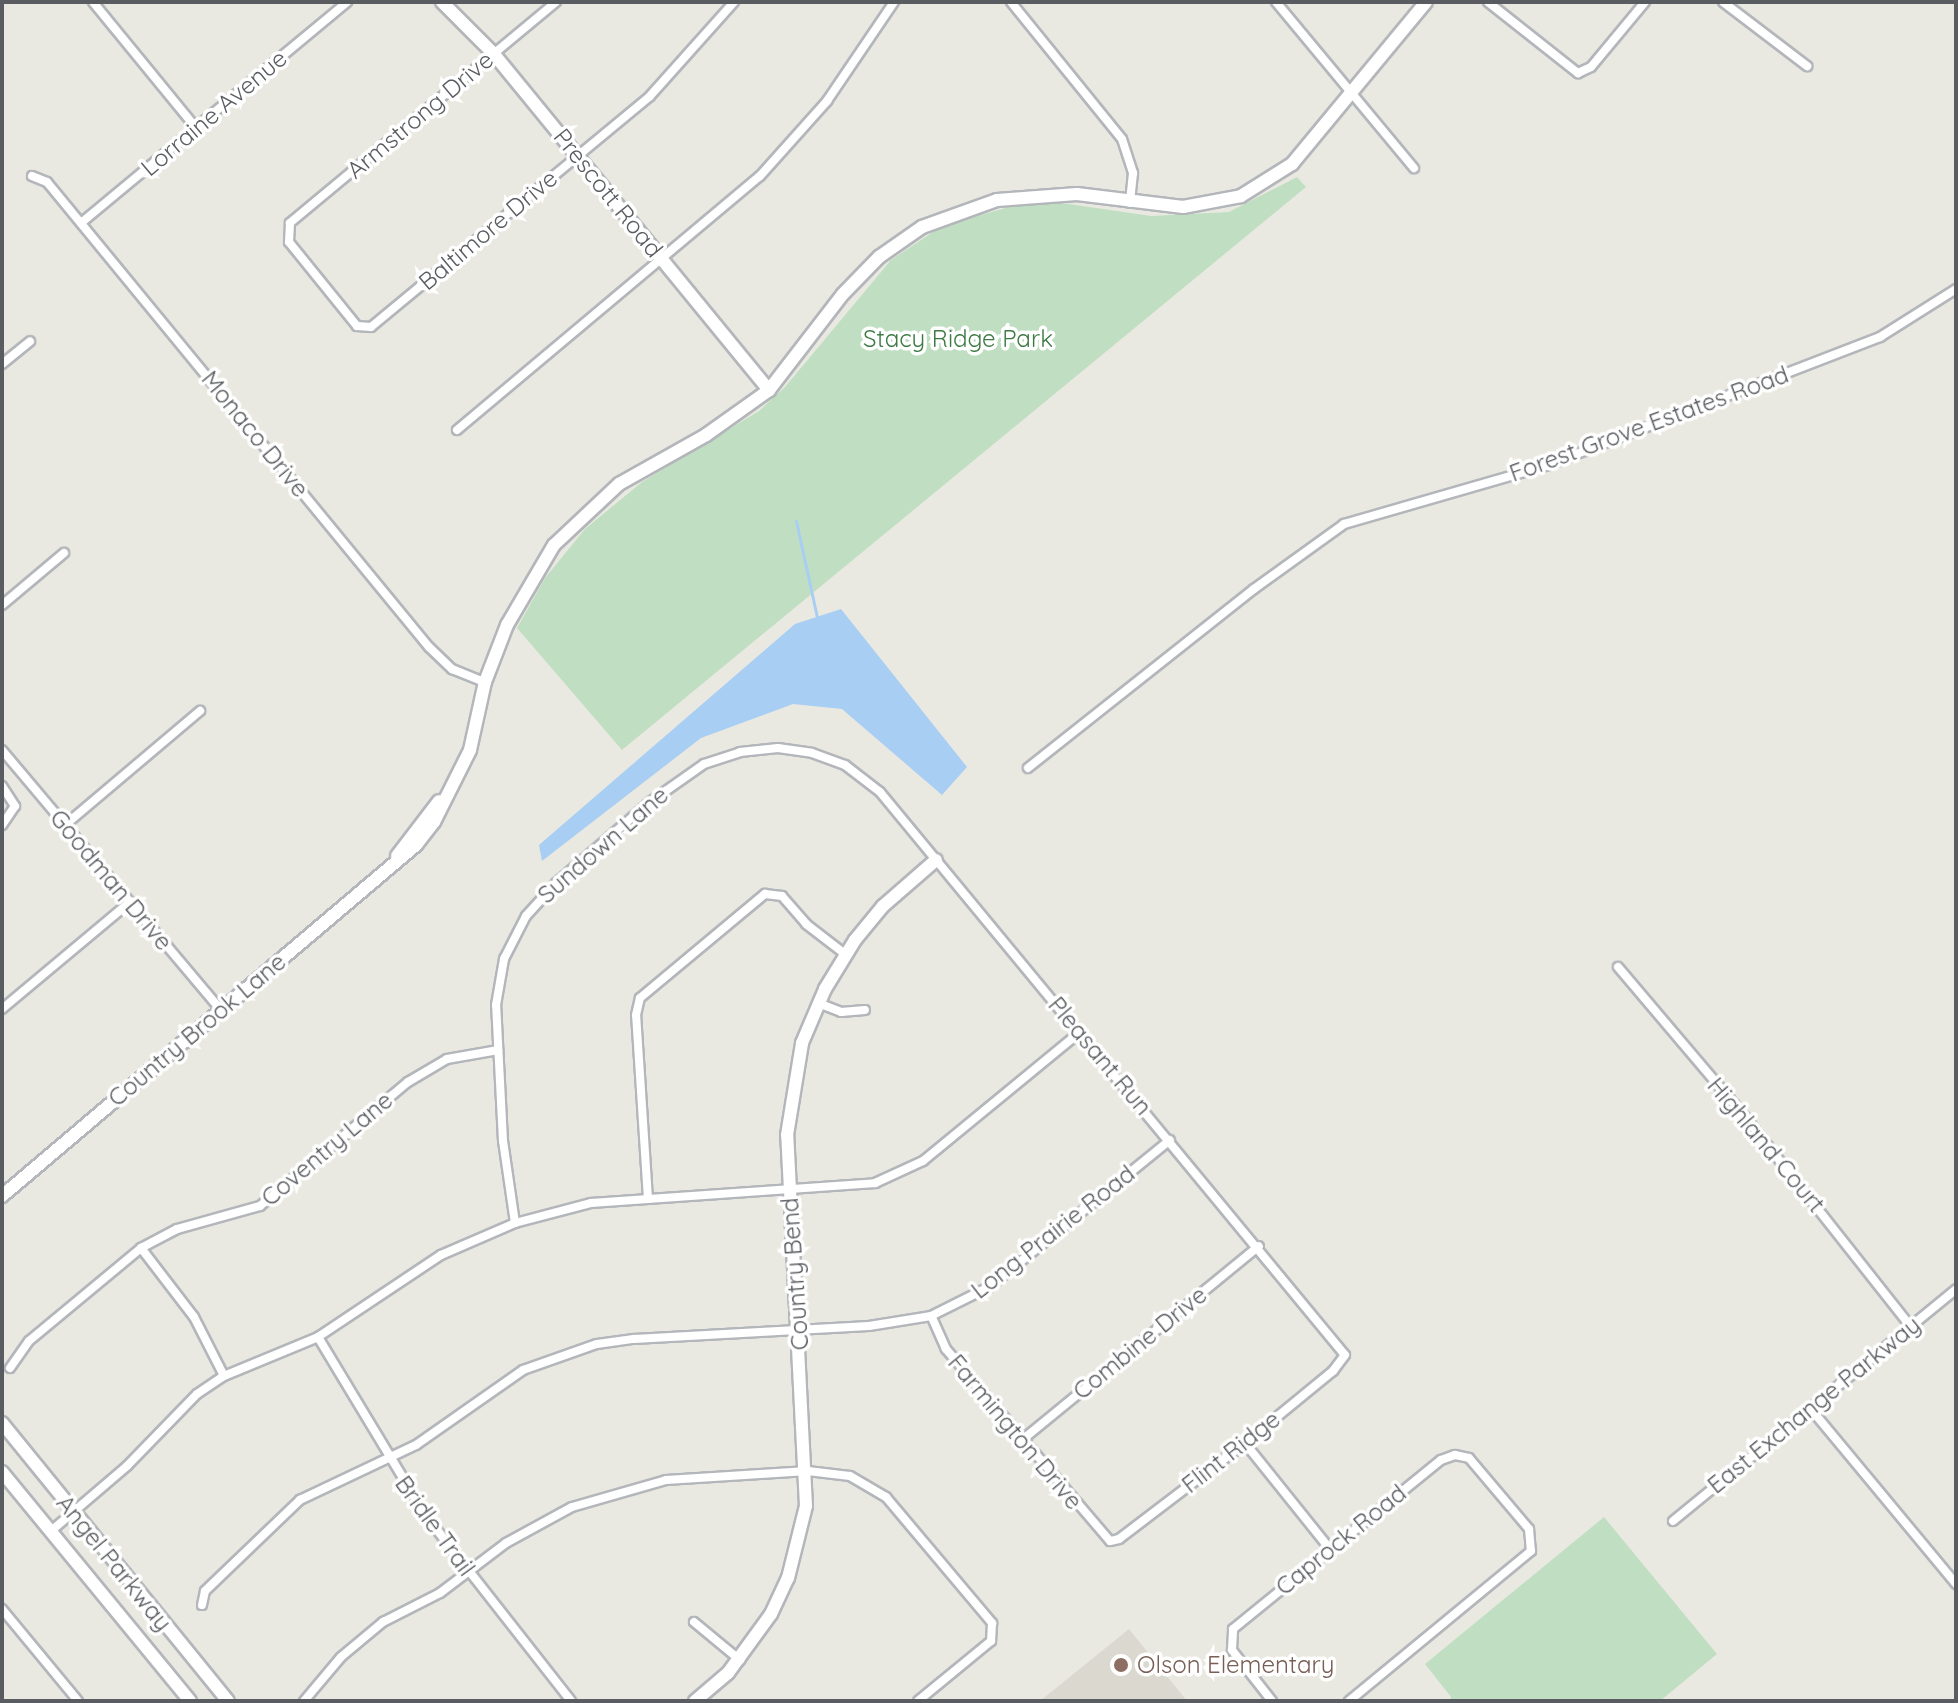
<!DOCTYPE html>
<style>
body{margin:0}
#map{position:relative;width:1958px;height:1703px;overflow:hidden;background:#eae9e1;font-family:Quicksand,sans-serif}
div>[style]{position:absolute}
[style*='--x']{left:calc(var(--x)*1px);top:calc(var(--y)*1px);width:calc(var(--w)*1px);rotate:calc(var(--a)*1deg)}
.education>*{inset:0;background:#dad8cf}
.green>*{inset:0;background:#c0dfc2}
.water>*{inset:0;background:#a8cef3}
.stream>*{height:3px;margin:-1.5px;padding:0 1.5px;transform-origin:1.5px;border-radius:1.5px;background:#a8cef3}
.roads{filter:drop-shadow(2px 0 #b3b6ba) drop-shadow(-2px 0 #b3b6ba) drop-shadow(0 2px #b3b6ba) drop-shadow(0 -2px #b3b6ba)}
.street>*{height:8px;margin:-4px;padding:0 4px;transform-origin:4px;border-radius:4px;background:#fff}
.secondary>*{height:12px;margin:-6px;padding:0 6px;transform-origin:6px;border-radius:6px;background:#fff}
.dots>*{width:22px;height:22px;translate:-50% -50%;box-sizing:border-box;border:4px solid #fff;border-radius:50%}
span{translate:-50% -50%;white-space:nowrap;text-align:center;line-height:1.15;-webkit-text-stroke:7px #fff;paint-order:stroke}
.street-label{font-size:24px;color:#595c60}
.park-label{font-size:24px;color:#3e7b44}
.education-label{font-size:24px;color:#785e54}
.left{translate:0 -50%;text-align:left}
.frame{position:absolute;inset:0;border:4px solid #595c60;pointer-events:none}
</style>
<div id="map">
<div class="education">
<i style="clip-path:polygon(1129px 1629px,1187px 1701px,1040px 1701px)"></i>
</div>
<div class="green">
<i style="clip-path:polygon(1297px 177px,1306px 187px,622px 750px,517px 628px,545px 578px,585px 529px,642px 482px,759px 411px,785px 387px,891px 260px,942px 226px,1009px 207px,1055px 202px,1151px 216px,1229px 212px)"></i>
<i style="clip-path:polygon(1604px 1517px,1717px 1654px,1660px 1701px,1449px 1701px,1451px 1697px,1425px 1664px)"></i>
</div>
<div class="water">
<i style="clip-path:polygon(841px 609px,967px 767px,942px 795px,842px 709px,793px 704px,701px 738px,542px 861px,539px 845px,795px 624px)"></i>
</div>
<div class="stream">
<i style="--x:796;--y:521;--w:98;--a:77.7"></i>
</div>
<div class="roads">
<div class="street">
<i style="--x:93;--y:2;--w:163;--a:50.7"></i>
<i style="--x:556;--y:2;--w:346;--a:140.3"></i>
<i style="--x:290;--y:223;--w:19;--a:93"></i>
<i style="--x:289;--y:242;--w:108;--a:51"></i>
<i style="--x:357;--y:326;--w:14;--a:4"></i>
<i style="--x:371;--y:327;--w:362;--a:-39.6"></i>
<i style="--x:650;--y:96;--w:126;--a:-48.2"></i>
<i style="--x:1011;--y:2;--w:176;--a:51"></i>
<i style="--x:1122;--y:139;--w:36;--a:72"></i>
<i style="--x:1133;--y:173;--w:30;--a:96"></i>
<i style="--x:1276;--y:2;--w:216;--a:50.3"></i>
<i style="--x:1488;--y:2;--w:115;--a:38.3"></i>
<i style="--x:1578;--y:73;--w:14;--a:-25"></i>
<i style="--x:1591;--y:67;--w:85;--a:-50.3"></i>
<i style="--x:1723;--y:2;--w:106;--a:37.3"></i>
<i style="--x:32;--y:176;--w:16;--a:22"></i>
<i style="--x:47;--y:182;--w:602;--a:50.6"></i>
<i style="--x:429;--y:647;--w:32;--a:44"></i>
<i style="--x:452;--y:669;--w:35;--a:22"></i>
<i style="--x:81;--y:223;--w:346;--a:-39.7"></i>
<i style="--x:2;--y:364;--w:36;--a:-39"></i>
<i style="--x:457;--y:430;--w:395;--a:-40"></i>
<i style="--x:760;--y:176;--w:101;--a:-48.2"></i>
<i style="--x:827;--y:101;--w:120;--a:-55.9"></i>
<i style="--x:2;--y:605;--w:81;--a:-40"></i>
<i style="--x:2;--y:750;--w:340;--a:49.9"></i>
<i style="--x:1028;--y:768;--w:288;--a:-38.4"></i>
<i style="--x:1254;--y:589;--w:111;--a:-35.8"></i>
<i style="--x:1344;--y:524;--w:212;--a:-16.1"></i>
<i style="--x:1548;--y:465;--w:356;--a:-21.1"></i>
<i style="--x:1880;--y:337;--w:90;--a:-32.3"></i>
<i style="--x:2;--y:786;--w:24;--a:57"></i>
<i style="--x:15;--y:806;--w:23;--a:124"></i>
<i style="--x:65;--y:825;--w:177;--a:-40.2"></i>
<i style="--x:1618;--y:967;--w:198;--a:49.7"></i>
<i style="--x:1746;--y:1118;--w:265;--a:51.7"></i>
<i style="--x:818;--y:1003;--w:25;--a:21"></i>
<i style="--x:841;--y:1012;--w:24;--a:-5"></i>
<i style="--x:2;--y:1009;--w:167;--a:-39.9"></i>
<i style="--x:648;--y:1199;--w:184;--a:-93.7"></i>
<i style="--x:636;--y:1015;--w:17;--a:-77"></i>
<i style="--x:640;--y:998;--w:163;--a:-39.8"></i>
<i style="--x:765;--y:894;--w:17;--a:7"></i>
<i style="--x:782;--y:896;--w:37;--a:49"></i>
<i style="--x:806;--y:924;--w:49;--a:37.6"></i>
<i style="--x:515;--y:1223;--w:83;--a:-98.3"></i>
<i style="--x:503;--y:1141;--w:136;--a:-92.9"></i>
<i style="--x:496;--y:1005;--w:47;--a:-80.1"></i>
<i style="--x:504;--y:959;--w:48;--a:-62.9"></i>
<i style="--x:526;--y:916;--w:45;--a:-47.7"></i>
<i style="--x:556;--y:883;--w:124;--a:-40.8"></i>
<i style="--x:650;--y:802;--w:66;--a:-35.1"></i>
<i style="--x:704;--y:764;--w:38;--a:-18"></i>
<i style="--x:740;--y:752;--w:38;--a:-6"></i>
<i style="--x:778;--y:748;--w:34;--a:8"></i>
<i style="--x:812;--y:753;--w:35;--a:20"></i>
<i style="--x:845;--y:765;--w:44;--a:37.6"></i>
<i style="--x:880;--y:792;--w:730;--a:50.45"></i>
<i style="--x:1345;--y:1355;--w:20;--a:127"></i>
<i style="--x:1333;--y:1371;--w:114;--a:140.7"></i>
<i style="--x:1245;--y:1443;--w:158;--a:142.7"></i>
<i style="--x:1119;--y:1539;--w:9;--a:167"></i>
<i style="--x:1110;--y:1541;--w:253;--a:-130.5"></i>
<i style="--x:946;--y:1349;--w:36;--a:-114"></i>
<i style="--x:141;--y:1248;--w:87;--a:52.5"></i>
<i style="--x:194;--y:1317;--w:66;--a:63"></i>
<i style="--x:318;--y:1337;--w:209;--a:58.9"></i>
<i style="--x:426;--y:1516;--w:235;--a:51.9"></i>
<i style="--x:10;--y:1368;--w:33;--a:-55"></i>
<i style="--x:29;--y:1341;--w:146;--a:-39.7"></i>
<i style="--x:141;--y:1248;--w:41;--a:-27.8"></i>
<i style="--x:177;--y:1229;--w:86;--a:-15.5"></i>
<i style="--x:260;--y:1206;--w:193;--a:-40"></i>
<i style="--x:408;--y:1082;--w:45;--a:-30.5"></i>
<i style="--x:447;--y:1059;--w:52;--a:-10"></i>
<i style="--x:1810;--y:1408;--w:229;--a:50.3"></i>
<i style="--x:1022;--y:1440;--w:306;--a:-39.3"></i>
<i style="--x:1245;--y:1443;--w:136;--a:51.3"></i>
<i style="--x:1673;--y:1521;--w:366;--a:-39.3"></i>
<i style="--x:51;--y:1531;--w:100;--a:-40.5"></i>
<i style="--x:127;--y:1466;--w:100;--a:-45.8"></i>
<i style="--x:197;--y:1394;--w:32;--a:-34"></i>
<i style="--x:224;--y:1376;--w:102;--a:-22.5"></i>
<i style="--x:318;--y:1337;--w:148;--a:-33.7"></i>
<i style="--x:441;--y:1255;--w:81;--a:-23.4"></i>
<i style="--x:515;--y:1223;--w:79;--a:-14.7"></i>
<i style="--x:591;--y:1203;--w:285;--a:-4"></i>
<i style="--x:875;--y:1183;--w:53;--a:-24.6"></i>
<i style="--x:923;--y:1161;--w:203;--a:-39.4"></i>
<i style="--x:202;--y:1605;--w:14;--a:-78"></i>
<i style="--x:205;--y:1591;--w:132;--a:-43.8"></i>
<i style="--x:300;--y:1500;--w:128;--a:-25.4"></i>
<i style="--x:416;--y:1445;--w:131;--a:-35"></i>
<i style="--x:523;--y:1370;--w:78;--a:-19.4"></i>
<i style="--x:597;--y:1344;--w:37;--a:-8"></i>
<i style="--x:634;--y:1339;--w:235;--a:-3.2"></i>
<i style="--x:869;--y:1326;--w:63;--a:-9.2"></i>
<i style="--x:931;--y:1316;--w:65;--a:-26.6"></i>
<i style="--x:989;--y:1287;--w:233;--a:-39.1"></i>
<i style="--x:2;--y:1609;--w:119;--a:50.4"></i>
<i style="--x:694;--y:1622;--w:60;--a:39.6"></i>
<i style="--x:304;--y:1701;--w:57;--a:-49.9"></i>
<i style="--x:341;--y:1657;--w:55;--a:-39.8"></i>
<i style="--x:383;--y:1622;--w:64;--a:-27"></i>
<i style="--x:440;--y:1593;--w:83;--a:-37.1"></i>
<i style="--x:506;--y:1543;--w:75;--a:-28.6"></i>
<i style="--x:572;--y:1507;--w:98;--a:-16"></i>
<i style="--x:666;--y:1480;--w:142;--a:-3.6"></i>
<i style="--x:808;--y:1471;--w:42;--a:6.8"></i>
<i style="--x:850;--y:1476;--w:42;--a:30.3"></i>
<i style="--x:886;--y:1497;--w:165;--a:49.9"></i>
<i style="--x:992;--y:1623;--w:18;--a:93"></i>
<i style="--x:991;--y:1641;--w:94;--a:140.6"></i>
<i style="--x:1272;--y:1701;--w:65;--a:-128.1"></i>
<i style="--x:1232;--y:1650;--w:21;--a:-87"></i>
<i style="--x:1233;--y:1629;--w:268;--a:-39.1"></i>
<i style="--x:1441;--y:1460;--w:15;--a:-20"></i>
<i style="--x:1455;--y:1455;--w:14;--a:12"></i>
<i style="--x:1469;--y:1458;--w:93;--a:49.8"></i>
<i style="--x:1529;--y:1529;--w:22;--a:85"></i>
<i style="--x:1531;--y:1551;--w:236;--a:140.5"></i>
</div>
<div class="secondary">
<i style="--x:442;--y:2;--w:72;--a:45"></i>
<i style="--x:493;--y:53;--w:436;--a:50.7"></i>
<i style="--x:397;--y:856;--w:69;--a:-52.6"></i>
<i style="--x:2;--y:1196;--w:543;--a:-40.29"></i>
<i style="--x:416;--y:845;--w:29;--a:-52"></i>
<i style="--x:434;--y:822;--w:80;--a:-63.4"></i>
<i style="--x:470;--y:750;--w:70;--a:-77.6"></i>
<i style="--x:485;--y:682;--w:61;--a:-68.9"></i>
<i style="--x:507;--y:625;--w:93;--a:-59.6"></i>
<i style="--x:554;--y:545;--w:89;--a:-43.2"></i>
<i style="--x:619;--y:484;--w:100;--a:-29.4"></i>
<i style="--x:706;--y:435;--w:77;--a:-35.5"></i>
<i style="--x:769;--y:390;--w:121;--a:-52.4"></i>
<i style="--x:843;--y:294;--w:52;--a:-45.8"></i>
<i style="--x:879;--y:257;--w:52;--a:-34.9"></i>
<i style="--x:922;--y:227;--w:80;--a:-19.8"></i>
<i style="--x:997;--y:200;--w:80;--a:-4.3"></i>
<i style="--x:1077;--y:194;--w:107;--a:7"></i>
<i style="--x:1183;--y:207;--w:59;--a:-10.7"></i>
<i style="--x:1241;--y:196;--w:60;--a:-32.1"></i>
<i style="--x:1292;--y:164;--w:210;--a:-50.4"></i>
<i style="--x:2;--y:1423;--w:358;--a:50.9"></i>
<i style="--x:2;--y:1472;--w:296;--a:50.6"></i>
<i style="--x:695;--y:1701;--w:43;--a:-40.3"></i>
<i style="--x:728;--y:1673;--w:73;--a:-53.9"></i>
<i style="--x:771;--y:1614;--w:40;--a:-65"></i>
<i style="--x:788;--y:1578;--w:74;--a:-76"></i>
<i style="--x:806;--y:1506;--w:371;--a:-92.9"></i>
<i style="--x:787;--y:1135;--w:93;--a:-80.7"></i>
<i style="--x:802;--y:1043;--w:59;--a:-66.9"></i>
<i style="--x:825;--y:989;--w:57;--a:-58.5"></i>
<i style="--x:855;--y:940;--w:44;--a:-50.5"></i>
<i style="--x:883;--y:906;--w:70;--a:-41"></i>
</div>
</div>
<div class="dots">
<i style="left:1121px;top:1665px;background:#8d6e63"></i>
</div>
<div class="street-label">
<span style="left:214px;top:113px;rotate:-40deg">Lorraine Avenue</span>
<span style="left:420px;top:115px;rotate:-40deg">Armstrong Drive</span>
<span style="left:608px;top:193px;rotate:51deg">Prescott Road</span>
<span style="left:488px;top:230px;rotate:-40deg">Baltimore Drive</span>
<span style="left:1649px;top:424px;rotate:-20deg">Forest Grove Estates Road</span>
<span style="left:255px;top:434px;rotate:51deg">Monaco Drive</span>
<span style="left:603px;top:845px;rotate:-41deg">Sundown Lane</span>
<span style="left:111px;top:880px;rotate:50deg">Goodman Drive</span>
<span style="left:197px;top:1030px;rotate:-40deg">Country Brook Lane</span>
<span style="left:1100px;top:1056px;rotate:50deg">Pleasant Run</span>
<span style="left:1766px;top:1145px;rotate:50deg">Highland Court</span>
<span style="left:327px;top:1149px;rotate:-40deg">Coventry Lane</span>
<span style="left:1053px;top:1232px;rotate:-38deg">Long Prairie Road</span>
<span style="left:795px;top:1274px;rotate:-94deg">Country Bend</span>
<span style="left:1140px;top:1343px;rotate:-39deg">Combine Drive</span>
<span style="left:1814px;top:1405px;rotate:-39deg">East Exchange Parkway</span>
<span style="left:1015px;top:1432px;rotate:50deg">Farmington Drive</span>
<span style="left:1231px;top:1452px;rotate:-38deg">Flint Ridge</span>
<span style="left:435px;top:1526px;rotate:54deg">Bridle Trail</span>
<span style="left:1341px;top:1540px;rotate:-39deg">Caprock Road</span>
<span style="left:114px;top:1563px;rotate:51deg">Angel Parkway</span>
</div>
<div class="park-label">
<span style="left:958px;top:339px">Stacy Ridge Park</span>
</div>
<div class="education-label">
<span class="left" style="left:1137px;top:1665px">Olson Elementary</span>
</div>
<div class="frame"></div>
</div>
